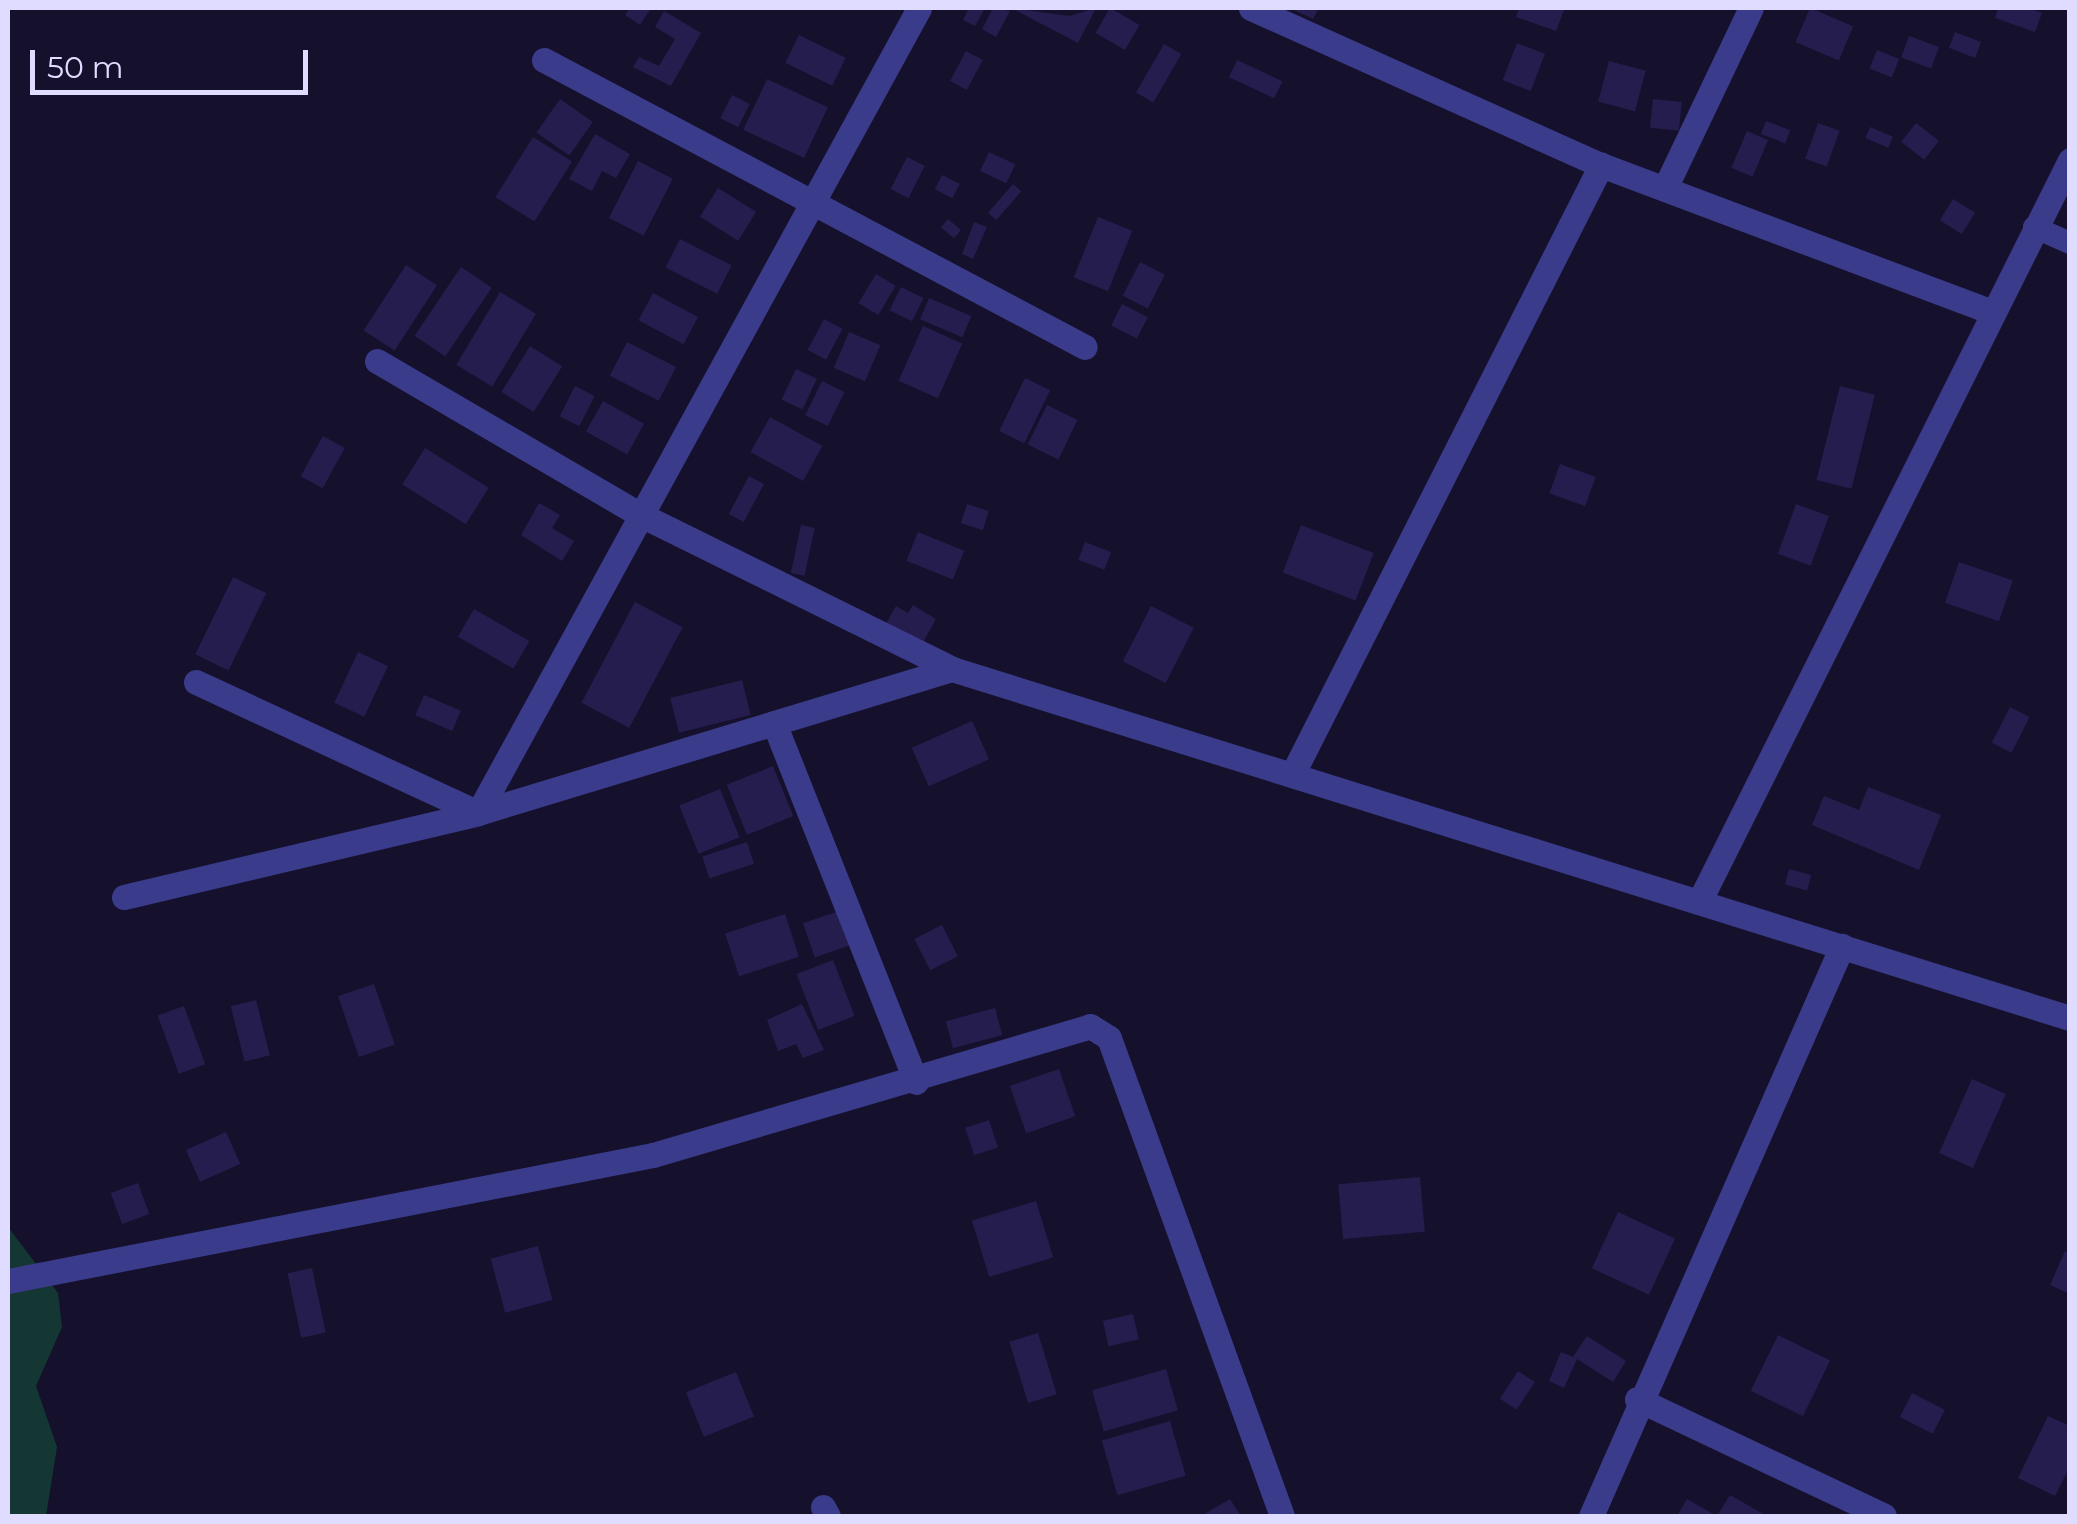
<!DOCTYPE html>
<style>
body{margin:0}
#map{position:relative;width:2077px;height:1524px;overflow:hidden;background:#15112c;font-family:Montserrat,sans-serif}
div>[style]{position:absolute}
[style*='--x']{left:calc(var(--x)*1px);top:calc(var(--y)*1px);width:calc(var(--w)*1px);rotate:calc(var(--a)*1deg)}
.green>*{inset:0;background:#143734}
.building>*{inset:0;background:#251d4e;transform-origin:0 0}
.service>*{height:22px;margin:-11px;padding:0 11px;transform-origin:11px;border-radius:11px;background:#3b3b8c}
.minor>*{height:25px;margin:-12.5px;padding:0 12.5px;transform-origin:12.5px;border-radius:12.5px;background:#3b3b8c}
span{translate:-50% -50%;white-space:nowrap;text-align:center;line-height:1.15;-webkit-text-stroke:10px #15112c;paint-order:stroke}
.frame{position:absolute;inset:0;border:10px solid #dfdcff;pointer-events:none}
.scale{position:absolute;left:30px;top:50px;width:278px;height:45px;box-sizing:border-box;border:5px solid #dfdcff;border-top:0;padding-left:12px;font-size:30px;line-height:35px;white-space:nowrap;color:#dfdcff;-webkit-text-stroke:8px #15112c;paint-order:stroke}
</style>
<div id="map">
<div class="green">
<i style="clip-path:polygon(8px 1227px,58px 1293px,62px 1327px,36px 1386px,57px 1447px,46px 1516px,8px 1516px)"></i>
</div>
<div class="building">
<i style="clip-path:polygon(630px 8px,651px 8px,640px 25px,625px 15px)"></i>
<i style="clip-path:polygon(969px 8px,985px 8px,975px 26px,963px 20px)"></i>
<i style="clip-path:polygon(993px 8px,1010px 11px,996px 37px,982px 29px)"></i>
<i style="clip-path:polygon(1011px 8px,1070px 16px,1096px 8px,1078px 43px)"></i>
<i style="left:1110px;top:8px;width:34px;height:29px;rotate:30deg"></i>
<i style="clip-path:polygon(1290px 8px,1319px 8px,1313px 19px)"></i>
<i style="clip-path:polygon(1519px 8px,1565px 8px,1556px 31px,1516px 17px)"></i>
<i style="left:1810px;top:8px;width:47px;height:37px;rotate:23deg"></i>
<i style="clip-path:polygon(1998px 8px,2028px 8px,2042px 13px,2035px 32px,1995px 18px)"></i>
<i style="clip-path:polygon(664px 11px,701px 33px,671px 86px,633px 67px,639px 57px,659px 66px,675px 39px,655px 27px)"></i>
<i style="left:1955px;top:32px;width:28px;height:17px;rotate:21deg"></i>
<i style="left:799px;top:35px;width:52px;height:31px;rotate:26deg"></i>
<i style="left:1909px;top:36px;width:32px;height:23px;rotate:20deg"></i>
<i style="left:1517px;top:43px;width:30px;height:40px;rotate:21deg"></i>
<i style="left:1164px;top:44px;width:20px;height:56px;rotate:30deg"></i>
<i style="left:1877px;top:50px;width:24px;height:20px;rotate:22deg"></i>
<i style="left:966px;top:51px;width:19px;height:34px;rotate:28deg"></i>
<i style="left:1237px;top:60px;width:50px;height:19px;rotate:25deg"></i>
<i style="left:1609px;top:61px;width:38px;height:42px;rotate:15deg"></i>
<i style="left:767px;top:79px;width:67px;height:56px;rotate:25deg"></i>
<i style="left:732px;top:95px;width:20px;height:26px;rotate:27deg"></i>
<i style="left:560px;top:99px;width:40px;height:41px;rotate:35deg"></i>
<i style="left:1653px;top:99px;width:29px;height:29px;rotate:6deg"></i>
<i style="left:1766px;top:121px;width:26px;height:14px;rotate:21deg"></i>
<i style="left:1818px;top:123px;width:23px;height:38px;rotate:20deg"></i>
<i style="left:1916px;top:123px;width:29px;height:24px;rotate:38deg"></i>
<i style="left:1870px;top:127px;width:25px;height:12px;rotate:23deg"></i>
<i style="left:1747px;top:131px;width:23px;height:40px;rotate:23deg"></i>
<i style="clip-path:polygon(595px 134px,630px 154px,616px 178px,602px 171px,592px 191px,569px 179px)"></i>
<i style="left:533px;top:137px;width:46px;height:71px;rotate:32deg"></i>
<i style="left:989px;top:152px;width:29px;height:21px;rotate:25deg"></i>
<i style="left:907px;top:157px;width:20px;height:36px;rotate:27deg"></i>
<i style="left:638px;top:161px;width:39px;height:64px;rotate:27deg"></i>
<i style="left:942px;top:175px;width:20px;height:16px;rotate:27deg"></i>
<i style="left:1013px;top:184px;width:11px;height:38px;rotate:41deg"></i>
<i style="left:718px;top:188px;width:45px;height:34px;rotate:32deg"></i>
<i style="left:1953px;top:199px;width:26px;height:25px;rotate:32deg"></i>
<i style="left:1098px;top:217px;width:37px;height:65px;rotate:22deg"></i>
<i style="left:948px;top:219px;width:17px;height:11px;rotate:40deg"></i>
<i style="clip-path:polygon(974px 222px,987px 227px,973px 259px,962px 254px)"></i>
<i style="left:680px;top:239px;width:58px;height:32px;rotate:27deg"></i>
<i style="left:1140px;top:262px;width:28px;height:38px;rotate:27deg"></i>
<i style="left:406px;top:265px;width:37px;height:78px;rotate:33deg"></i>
<i style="left:461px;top:267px;width:37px;height:83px;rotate:34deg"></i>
<i style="left:876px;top:274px;width:23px;height:34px;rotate:31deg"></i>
<i style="left:901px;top:287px;width:25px;height:26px;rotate:26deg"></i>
<i style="left:500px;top:292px;width:42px;height:85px;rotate:31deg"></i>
<i style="left:653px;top:293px;width:51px;height:31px;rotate:28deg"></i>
<i style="left:929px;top:298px;width:46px;height:23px;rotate:23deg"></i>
<i style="left:1122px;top:304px;width:29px;height:24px;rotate:27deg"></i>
<i style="left:824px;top:319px;width:21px;height:35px;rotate:28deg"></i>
<i style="left:923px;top:326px;width:43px;height:60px;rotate:24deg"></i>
<i style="left:849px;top:332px;width:34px;height:39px;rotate:23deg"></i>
<i style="left:627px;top:342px;width:55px;height:38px;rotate:27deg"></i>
<i style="left:530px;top:346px;width:38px;height:54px;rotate:32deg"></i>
<i style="left:796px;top:369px;width:23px;height:34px;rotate:25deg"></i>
<i style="left:1025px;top:378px;width:28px;height:59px;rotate:26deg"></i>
<i style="left:822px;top:381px;width:25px;height:38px;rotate:26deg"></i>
<i style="left:575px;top:386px;width:22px;height:34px;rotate:27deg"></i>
<i style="left:1840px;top:386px;width:36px;height:97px;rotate:14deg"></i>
<i style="left:603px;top:401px;width:47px;height:35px;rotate:29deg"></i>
<i style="left:1047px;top:405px;width:34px;height:44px;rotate:26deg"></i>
<i style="left:770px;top:417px;width:60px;height:40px;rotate:29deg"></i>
<i style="left:323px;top:436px;width:25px;height:46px;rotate:29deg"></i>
<i style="left:425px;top:448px;width:75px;height:43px;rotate:32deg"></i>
<i style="left:1560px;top:464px;width:38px;height:31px;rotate:20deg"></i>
<i style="left:749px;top:476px;width:17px;height:43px;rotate:28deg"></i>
<i style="clip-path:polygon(539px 503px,560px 515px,552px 528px,574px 541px,562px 561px,521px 535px)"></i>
<i style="left:967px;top:504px;width:23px;height:20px;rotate:18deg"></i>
<i style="left:1796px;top:504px;width:35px;height:53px;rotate:20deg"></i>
<i style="left:801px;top:525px;width:14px;height:49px;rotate:12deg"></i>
<i style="left:1301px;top:525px;width:78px;height:51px;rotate:21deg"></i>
<i style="left:918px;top:532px;width:50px;height:31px;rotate:22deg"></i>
<i style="left:1085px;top:542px;width:28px;height:19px;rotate:21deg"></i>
<i style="left:1959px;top:562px;width:57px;height:43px;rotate:19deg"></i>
<i style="left:233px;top:577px;width:37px;height:86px;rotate:26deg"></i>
<i style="left:635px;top:602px;width:54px;height:114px;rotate:28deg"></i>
<i style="clip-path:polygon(913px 605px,936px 619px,920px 648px,884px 627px,896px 606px,908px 613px)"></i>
<i style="left:1151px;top:606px;width:48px;height:62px;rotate:27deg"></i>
<i style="left:474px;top:609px;width:64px;height:32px;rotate:30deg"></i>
<i style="left:358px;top:652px;width:33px;height:56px;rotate:25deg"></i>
<i style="left:742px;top:680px;width:36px;height:74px;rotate:76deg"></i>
<i style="left:424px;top:695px;width:40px;height:22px;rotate:23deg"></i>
<i style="left:2010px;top:707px;width:22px;height:40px;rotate:27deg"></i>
<i style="left:972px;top:721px;width:42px;height:66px;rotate:66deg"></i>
<i style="left:773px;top:766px;width:54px;height:50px;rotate:68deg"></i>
<i style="clip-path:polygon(1868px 787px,1941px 815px,1919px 870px,1812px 825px,1824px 796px,1859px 810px)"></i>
<i style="left:720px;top:789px;width:52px;height:44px;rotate:68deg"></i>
<i style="left:747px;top:842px;width:23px;height:47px;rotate:72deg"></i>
<i style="left:1789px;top:869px;width:23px;height:16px;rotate:15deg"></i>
<i style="left:839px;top:911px;width:36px;height:38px;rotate:71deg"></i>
<i style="left:785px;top:914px;width:45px;height:63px;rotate:72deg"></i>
<i style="left:942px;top:925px;width:35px;height:31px;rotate:63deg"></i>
<i style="left:833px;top:960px;width:60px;height:39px;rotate:69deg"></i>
<i style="left:374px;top:984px;width:64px;height:38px;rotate:71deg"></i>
<i style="left:256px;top:1000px;width:57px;height:26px;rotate:76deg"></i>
<i style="clip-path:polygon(802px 1004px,824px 1050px,803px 1058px,796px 1044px,778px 1051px,767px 1020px)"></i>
<i style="left:184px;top:1006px;width:62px;height:28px;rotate:70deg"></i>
<i style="left:995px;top:1008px;width:28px;height:51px;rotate:75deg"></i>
<i style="left:1059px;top:1069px;width:50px;height:52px;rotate:71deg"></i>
<i style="left:1972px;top:1079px;width:37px;height:81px;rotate:24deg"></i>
<i style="left:989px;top:1120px;width:29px;height:25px;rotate:72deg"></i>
<i style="left:226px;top:1132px;width:35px;height:44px;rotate:66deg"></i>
<i style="left:1420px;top:1177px;width:55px;height:82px;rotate:85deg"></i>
<i style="left:138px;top:1183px;width:33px;height:29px;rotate:70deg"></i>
<i style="left:1036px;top:1201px;width:59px;height:67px;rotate:73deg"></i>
<i style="left:1618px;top:1212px;width:63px;height:62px;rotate:25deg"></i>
<i style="left:538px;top:1246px;width:56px;height:49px;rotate:75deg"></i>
<i style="clip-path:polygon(2065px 1251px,2070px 1253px,2070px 1294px,2050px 1285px)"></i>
<i style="left:312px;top:1268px;width:66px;height:25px;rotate:78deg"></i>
<i style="left:1133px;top:1314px;width:26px;height:31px;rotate:77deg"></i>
<i style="left:1038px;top:1333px;width:64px;height:30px;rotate:73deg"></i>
<i style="left:1778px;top:1335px;width:58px;height:62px;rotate:26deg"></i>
<i style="clip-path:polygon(1587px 1336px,1626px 1361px,1613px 1382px,1577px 1359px,1564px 1388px,1549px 1381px,1561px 1352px,1573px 1357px)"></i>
<i style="left:1166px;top:1369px;width:43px;height:77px;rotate:74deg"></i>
<i style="left:1518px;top:1371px;width:20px;height:33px;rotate:33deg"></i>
<i style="left:736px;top:1372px;width:48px;height:54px;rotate:68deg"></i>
<i style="left:1912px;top:1393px;width:37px;height:27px;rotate:27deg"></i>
<i style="clip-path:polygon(2048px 1416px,2070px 1426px,2070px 1466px,2055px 1496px,2018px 1478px)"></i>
<i style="left:1170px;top:1421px;width:57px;height:71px;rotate:74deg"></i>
<i style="clip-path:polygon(1730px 1495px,1767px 1516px,1717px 1516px)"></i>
<i style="clip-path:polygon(1230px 1499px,1241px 1516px,1201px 1516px)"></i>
<i style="clip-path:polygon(1687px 1499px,1713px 1514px,1712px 1516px,1677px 1516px)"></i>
</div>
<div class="service">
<i style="--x:2034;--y:227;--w:39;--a:24"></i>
</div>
<div class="minor">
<i style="--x:1251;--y:8;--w:384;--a:24.2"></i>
<i style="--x:1601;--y:165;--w:415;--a:20.6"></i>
<i style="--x:544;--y:60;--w:612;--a:27.95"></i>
<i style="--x:1666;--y:186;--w:197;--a:-64.5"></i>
<i style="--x:377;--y:361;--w:306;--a:30.3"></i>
<i style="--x:641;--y:515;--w:347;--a:26.3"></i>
<i style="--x:196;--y:682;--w:311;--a:24.9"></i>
<i style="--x:478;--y:813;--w:918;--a:-61.28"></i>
<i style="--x:774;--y:723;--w:386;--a:68.4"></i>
<i style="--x:1293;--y:773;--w:682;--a:-63.13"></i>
<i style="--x:124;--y:897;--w:364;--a:-13.3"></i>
<i style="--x:478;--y:813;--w:495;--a:-16.9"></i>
<i style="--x:952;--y:669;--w:1171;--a:17.34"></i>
<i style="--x:1701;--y:898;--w:825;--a:-63.43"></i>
<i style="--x:8;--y:1281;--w:657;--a:-11.05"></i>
<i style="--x:653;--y:1155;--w:456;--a:-16.4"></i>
<i style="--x:1090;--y:1026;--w:22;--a:32"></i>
<i style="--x:1109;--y:1038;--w:508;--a:70.1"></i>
<i style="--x:1637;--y:1399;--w:273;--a:25.3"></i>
<i style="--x:823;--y:1507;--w:10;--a:61"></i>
<i style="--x:1591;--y:1516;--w:623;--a:-66.23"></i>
</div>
<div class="frame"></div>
<div class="scale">50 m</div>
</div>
